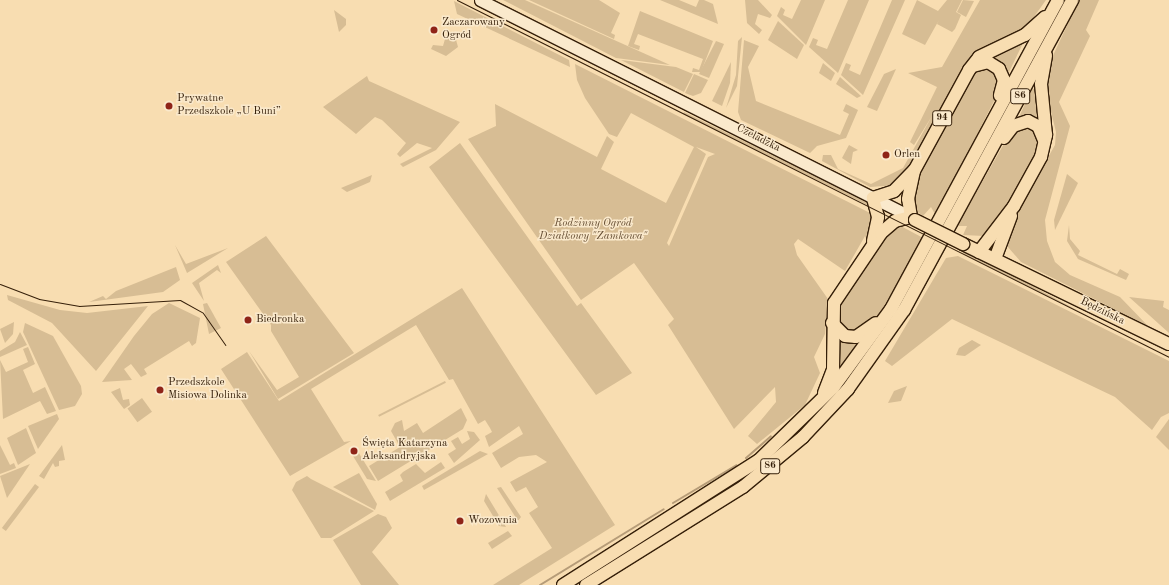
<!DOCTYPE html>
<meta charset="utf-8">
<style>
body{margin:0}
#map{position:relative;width:1169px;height:585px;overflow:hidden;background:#f8ddb1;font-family:"Old Standard TT",serif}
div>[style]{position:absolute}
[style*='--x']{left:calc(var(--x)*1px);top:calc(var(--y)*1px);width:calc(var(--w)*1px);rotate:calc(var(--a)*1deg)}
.green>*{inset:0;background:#d7bd94;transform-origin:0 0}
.stream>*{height:2px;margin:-1px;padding:0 1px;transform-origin:1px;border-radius:1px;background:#b69c78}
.roads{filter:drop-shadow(1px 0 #351f09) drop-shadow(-1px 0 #351f09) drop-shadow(0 1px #351f09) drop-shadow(0 -1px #351f09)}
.secondary>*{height:11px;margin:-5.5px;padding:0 5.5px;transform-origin:5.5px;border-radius:5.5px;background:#fae9cc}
.primary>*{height:12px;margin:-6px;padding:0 6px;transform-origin:6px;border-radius:6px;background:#f8ddb1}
.tram>*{height:1px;margin:-0.5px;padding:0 0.5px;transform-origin:0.5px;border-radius:0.5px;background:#351f09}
.bridges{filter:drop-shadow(1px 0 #351f09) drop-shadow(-1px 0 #351f09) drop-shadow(0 1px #351f09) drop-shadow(0 -1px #351f09)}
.primary-bridge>*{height:12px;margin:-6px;padding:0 6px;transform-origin:6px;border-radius:6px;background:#f8ddb1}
.dots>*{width:11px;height:11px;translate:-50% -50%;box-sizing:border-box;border:2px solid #fae9cc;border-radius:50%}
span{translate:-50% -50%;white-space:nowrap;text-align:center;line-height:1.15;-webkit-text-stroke:3px #fae9cc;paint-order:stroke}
.shield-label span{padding:1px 3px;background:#fae9cc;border:1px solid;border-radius:3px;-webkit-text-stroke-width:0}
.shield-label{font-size:10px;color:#351f09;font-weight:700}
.poi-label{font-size:11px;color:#351f09}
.left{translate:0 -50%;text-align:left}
.street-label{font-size:11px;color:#351f09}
.park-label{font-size:11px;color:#664e33;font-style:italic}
</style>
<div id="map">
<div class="green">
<i style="clip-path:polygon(490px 0,685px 96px,686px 99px)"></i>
<i style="clip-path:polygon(503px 0,525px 0,670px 65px,616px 58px)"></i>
<i style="clip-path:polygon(529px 0,599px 0,620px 13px,611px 33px,615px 35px,614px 39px)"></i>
<i style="clip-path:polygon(660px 0,679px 0,696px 7px,699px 0,704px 0,713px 4px,718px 24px)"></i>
<i style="clip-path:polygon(745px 0,758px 0,772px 15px,770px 18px,758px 14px,755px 24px,762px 30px,759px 34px,747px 23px)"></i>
<i style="clip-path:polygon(801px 0,825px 0,806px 45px,777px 16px,781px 7px,785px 10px,783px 15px,792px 19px)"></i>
<i style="clip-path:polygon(848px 0,869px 0,838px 73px,809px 47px,813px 38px,818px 40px,816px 45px,827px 49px)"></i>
<i style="clip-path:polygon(892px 0,905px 0,863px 95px,841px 75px,846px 63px,851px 65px,849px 70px,860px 75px)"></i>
<i style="clip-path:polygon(917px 0,938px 11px,947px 0,962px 0,956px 12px,961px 15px,955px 29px,952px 32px,937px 24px,939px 20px,925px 45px,902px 34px)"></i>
<i style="clip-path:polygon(963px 0,974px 1px,966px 17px,957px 12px)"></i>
<i style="clip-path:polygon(980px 0,1046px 0,1026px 28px,984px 51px,897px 185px,870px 187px,822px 161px,823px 155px,831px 155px,838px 169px,871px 184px,903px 168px,932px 116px,914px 145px,910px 142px,937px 87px,908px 73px,942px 67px)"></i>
<i style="clip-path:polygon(1079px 0,1099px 0,1086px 30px,1090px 36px,1059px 102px,1070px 126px,1045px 220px,1047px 241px,1055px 262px,1070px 275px,1120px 297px,1148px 326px,1021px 262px,1007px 246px,1016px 214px,1055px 145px,1056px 132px,1045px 88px,1049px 64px)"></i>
<i style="clip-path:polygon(454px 1px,569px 60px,570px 67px,457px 14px)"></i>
<i style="clip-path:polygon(334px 10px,346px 19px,346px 25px,339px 32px)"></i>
<i style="clip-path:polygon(640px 11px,713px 41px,701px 72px,692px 72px,693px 68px,699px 70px,703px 59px,638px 34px,634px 44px,640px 46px,639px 50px,628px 46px)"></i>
<i style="clip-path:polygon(778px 21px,804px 45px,797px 59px,768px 40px)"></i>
<i style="clip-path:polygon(455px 36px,458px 47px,446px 56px,431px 49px,433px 45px,443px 46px,445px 39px)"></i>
<i style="clip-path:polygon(742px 37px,737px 86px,726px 108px,736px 75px,738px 41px)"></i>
<i style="clip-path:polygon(744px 40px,759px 46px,748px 67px,756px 101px,840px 135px,849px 114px,843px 111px,846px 104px,858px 110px,846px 138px,817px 146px,810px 153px,741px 120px,738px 112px)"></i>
<i style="clip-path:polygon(716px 41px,724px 44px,709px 78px,699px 74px)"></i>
<i style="clip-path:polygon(1024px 41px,1009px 72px,989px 54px)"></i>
<i style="clip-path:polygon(621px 60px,676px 67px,693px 74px,684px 92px)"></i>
<i style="clip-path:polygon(731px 62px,730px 83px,722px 106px,712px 101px)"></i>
<i style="clip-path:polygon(823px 63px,835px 73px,831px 81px,819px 73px)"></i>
<i style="clip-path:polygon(evenodd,575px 64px,874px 215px,868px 242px,865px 236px,845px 271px,798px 239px,794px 244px,797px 255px,828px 299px,825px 334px,814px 357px,820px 373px,805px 405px,757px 444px,748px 436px,776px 402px,775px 387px,734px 429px,668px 325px,674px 319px,634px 263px,581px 300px,468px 139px,496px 126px,495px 104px,597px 157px,607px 136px,614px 142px,601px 169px,666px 203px,694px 147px,631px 113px,617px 137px,609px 134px,585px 98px,577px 80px,575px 64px,696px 147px,715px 154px,708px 157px,669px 246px,667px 243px,706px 154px,696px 147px)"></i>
<i style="clip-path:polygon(982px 67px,996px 71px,1000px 86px,995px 99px,936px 216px,931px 207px,923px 216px,915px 210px,914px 187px,969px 76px)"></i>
<i style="clip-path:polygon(896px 69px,877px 111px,867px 107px,884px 74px)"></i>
<i style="clip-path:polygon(694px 74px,708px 80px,701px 93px,693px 96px,685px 93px)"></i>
<i style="clip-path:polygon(367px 76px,369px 81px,460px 122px,436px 150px,403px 167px,400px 164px,432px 148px,417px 143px,400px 157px,397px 154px,406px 143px,382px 120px,375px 117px,356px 134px,323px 107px)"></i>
<i style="clip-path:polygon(840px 77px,861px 96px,857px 98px,836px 84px)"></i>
<i style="clip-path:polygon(1032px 89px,1037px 89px,1042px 120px,1018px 119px)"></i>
<i style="clip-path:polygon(684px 112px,866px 201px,871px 207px,683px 114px)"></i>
<i style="clip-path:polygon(1031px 127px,1040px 138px,1039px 151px,1001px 218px,984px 236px,963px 235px,967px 226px,957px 226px,1009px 135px,1017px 128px)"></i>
<i style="clip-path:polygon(460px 143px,577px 306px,581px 303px,632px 373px,596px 395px,429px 167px)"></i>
<i style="clip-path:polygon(849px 145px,858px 150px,853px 152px,851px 164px,842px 158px)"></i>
<i style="clip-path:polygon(1067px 174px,1078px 183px,1055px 230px,1054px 220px)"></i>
<i style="clip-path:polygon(372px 175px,370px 182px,347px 192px,341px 188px)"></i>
<i style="clip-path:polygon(897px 224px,925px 239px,876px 319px,855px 334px,842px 330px,837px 313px,843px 295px,873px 250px)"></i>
<i style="clip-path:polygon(1069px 225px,1070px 239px,1080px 251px,1078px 255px,1117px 274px,1120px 269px,1129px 274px,1126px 280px,1078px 259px,1067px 241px)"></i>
<i style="clip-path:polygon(266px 236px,354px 353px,278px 399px,249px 351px,277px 390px,299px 377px,271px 331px,271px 325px,226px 262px)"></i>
<i style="clip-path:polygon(175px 245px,186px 264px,228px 248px,187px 273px)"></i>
<i style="clip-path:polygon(959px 248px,1023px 281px,1097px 321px,964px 254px)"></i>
<i style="clip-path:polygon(958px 256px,1169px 361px,1169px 413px,1161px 417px,1152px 430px,1115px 397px,952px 319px,892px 366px,885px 361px,946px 258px)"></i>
<i style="clip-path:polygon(218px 265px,221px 273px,217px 270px,199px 283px,204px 301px,192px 283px)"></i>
<i style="clip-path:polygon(176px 267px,180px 280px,163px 292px,89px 302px,103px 296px,106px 299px,116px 291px)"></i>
<i style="clip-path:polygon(462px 288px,615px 525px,519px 585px,493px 585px,552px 548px,529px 513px,538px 507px,526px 487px,516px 492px,510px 482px,547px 462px,536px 455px,519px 457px,501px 468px,492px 453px,523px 434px,519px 426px,489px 447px,485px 436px,492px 432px,490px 428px,485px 420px,478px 424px,453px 379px,449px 380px,416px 325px,311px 389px,344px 442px,351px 441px,290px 476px,221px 369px,247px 352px,279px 401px)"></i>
<i style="clip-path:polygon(7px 295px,60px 310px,87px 313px,148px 306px,96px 371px,52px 323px,8px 300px)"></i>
<i style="clip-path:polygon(1129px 297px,1164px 301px,1163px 307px,1169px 310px,1169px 333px)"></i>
<i style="clip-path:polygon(169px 303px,200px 318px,196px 343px,192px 346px,189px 341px,144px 369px,147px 374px,141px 377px,131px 364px,124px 369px,132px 380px,102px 382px,134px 336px,152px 314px)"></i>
<i style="clip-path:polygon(207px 303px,221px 328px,209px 334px,203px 304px)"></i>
<i style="clip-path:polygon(14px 322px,13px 334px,5px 343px,0 329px)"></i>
<i style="clip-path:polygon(25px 323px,53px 336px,81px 386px,82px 394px,75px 406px,59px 410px,23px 332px)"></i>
<i style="clip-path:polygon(20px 332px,27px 345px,0 357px,0 351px,15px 342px)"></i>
<i style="clip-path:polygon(835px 333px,851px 343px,865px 338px,837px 376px)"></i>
<i style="clip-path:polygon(972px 340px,981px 345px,965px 356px,956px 355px,959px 348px)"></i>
<i style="clip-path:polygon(28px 347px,35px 364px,23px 370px,33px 393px,45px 387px,56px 411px,47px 414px,40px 401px,3px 419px,0 360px,6px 372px,28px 362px,23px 349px)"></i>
<i style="clip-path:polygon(872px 347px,874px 350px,810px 424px,743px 481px,578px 585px,570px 585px,689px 512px,764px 460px,825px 403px)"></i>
<i style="left:445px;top:381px;width:2px;height:75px;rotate:63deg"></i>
<i style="clip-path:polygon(907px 386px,901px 401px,888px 403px,894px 391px)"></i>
<i style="clip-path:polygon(120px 388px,123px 400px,129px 399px,130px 405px,124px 409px,111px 392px)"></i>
<i style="left:142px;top:398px;width:17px;height:18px;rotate:54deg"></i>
<i style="clip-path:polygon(461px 408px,467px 420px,463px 429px,378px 481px,369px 466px,400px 447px,391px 431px,395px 423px,402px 420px,404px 431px,417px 423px,423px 433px)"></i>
<i style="clip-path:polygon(57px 414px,59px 419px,38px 449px,28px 426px)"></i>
<i style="clip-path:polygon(1169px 419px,1169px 450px,1156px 437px)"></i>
<i style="clip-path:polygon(26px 428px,36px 453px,18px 465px,7px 438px)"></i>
<i style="clip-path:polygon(467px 431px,474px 432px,480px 440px,454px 463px,448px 454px,456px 449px,451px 441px,458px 437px,462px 444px,470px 439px)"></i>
<i style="clip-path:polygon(0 445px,10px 465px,14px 463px,16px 468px,0 474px)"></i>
<i style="clip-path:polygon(62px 445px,65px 460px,59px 461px,59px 466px,55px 467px,53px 463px,44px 479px,39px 476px)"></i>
<i style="clip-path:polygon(355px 448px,357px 450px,376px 481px,367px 479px,353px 456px)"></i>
<i style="clip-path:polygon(480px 451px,488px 454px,424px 490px,422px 486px)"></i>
<i style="clip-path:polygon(441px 462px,445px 468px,390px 501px,385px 492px,403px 481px,400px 475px,403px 472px,416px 464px,425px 473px)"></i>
<i style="clip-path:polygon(30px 464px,7px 498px,0 476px)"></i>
<i style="clip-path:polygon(359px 473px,377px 504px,375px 510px,333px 487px)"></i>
<i style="clip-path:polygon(307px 476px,311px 479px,374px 511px,331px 538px,321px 538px,292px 490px,296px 482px)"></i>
<i style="left:35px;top:484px;width:5px;height:55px;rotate:37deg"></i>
<i style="clip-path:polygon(501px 487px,521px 517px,518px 521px,497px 488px)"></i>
<i style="clip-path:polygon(486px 494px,506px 527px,499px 526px,484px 501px)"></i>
<i style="clip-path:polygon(378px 514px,386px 517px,392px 528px,372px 552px,399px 585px,361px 585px,333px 540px)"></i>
<i style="clip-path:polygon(508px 531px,512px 536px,492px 549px,488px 543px)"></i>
</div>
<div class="stream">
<i style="--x:746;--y:458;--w:33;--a:-41"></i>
<i style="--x:673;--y:503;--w:74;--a:-30.7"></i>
<i style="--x:540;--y:585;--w:145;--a:-31.5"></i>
</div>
<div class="roads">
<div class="secondary">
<i style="--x:480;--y:0;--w:483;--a:26.7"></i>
</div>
<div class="primary">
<i style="--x:973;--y:66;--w:16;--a:-15"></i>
<i style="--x:988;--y:62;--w:13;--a:32"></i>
<i style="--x:999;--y:69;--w:12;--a:66"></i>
<i style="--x:1004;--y:80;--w:16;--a:105"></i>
<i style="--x:1004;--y:138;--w:15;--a:-53"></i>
<i style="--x:1013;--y:126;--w:16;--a:-18"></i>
<i style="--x:1028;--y:121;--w:11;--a:27"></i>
<i style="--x:1038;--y:126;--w:15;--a:67"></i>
<i style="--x:911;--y:217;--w:18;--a:-99"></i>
<i style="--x:908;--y:199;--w:29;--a:-78"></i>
<i style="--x:914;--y:171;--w:115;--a:-61.4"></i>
<i style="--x:969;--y:70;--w:16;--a:-52"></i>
<i style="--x:979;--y:57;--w:51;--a:-25.6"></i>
<i style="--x:1025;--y:35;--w:27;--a:-42"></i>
<i style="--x:873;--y:241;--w:25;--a:-78"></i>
<i style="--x:878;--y:217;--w:20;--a:-105"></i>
<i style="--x:873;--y:198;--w:22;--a:-18"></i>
<i style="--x:894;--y:191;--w:28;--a:-46"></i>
<i style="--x:963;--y:244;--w:229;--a:25.9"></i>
<i style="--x:979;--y:252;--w:58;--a:-52.7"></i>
<i style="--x:1014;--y:206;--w:56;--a:-61.1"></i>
<i style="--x:1041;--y:157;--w:23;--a:-77"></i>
<i style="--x:1046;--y:135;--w:51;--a:-95.6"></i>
<i style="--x:1041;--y:84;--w:29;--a:-80"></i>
<i style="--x:995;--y:259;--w:46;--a:-69.6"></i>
<i style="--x:832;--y:323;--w:18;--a:45"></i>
<i style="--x:845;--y:336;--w:11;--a:5"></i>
<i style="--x:856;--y:337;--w:24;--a:-35"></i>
<i style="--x:824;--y:393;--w:26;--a:-69"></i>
<i style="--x:833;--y:369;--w:66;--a:-89.1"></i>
<i style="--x:834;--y:303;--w:84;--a:-56.1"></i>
<i style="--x:881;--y:233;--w:18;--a:-41"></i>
<i style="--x:895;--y:221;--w:16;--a:-14"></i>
<i style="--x:563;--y:585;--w:231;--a:-32.5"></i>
<i style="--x:758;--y:461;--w:105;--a:-44.2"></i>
<i style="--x:833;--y:388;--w:98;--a:-53.7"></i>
<i style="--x:891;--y:309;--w:351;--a:-61.6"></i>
<i style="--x:586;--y:585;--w:185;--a:-32"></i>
<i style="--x:743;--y:487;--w:78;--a:-39.8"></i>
<i style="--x:803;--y:437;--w:66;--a:-46.8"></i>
<i style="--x:848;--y:389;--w:97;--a:-54.7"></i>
<i style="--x:904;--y:310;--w:353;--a:-61.5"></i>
</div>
</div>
<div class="tram">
<i style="--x:457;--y:0;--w:796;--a:26.63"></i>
<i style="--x:0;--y:284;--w:42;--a:21"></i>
<i style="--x:39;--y:299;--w:41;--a:9.9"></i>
<i style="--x:79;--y:306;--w:101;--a:-3.4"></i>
<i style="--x:180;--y:300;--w:26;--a:29"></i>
<i style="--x:203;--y:313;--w:39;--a:55"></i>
</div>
<div class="bridges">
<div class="primary-bridge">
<i style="--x:915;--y:220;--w:54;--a:26.6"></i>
</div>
</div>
<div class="dots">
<i style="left:434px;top:30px;background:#8f2418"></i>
<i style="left:169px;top:106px;background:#8f2418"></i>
<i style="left:886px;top:155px;background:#8f2418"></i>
<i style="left:248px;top:320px;background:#8f2418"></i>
<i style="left:160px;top:390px;background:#8f2418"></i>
<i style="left:354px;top:451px;background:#8f2418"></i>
<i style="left:460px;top:521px;background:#8f2418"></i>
</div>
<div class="shield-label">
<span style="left:1020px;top:96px">86</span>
<span style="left:942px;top:118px">94</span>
<span style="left:770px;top:466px">86</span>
</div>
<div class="poi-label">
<span class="left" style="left:442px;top:30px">Zaczarowany<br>Ogród</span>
<span class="left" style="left:177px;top:106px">Prywatne<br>Przedszkole „U Buni”</span>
<span class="left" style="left:894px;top:155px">Orlen</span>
<span class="left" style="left:256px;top:320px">Biedronka</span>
<span class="left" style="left:168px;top:390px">Przedszkole<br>Misiowa Dolinka</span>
<span class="left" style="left:362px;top:451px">Święta Katarzyna<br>Aleksandryjska</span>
<span class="left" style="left:468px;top:521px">Wozownia</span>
</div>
<div class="street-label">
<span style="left:758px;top:139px;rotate:27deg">Czeladzka</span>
<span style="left:1102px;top:312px;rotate:26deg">Będzińska</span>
</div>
<div class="park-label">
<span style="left:593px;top:231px">Rodzinny Ogród<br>Działkowy "Zamkowa"</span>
</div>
</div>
